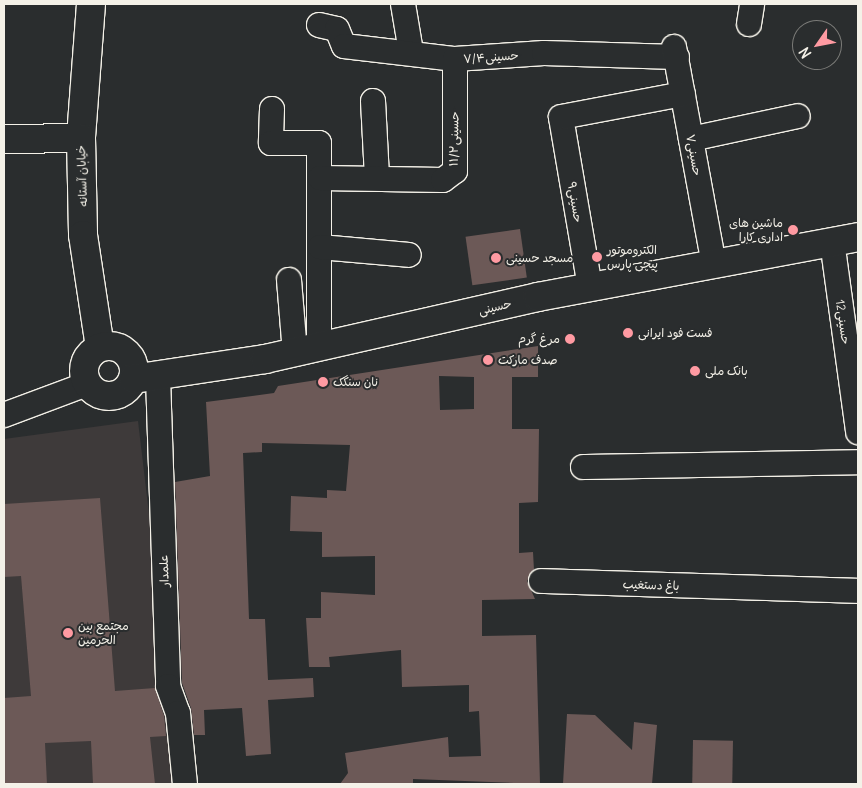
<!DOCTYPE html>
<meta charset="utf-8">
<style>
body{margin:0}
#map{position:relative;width:862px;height:788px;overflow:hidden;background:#2a2d2e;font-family:Delius,"Playpen Sans Arabic",sans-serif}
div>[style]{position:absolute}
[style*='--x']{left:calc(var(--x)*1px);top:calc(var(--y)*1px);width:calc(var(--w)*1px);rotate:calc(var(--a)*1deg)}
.built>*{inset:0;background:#3e3a3a}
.building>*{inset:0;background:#6c5957;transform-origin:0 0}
.roads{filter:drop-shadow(1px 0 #f4f1e8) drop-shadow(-1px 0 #f4f1e8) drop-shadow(0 1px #f4f1e8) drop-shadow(0 -1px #f4f1e8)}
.street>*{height:24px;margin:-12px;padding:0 12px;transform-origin:12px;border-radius:12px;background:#2a2d2e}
.secondary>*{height:28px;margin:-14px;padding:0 14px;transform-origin:14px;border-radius:14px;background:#2a2d2e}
.secondary>.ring{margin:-14px;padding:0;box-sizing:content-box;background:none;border:28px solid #2a2d2e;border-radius:50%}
.dots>*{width:14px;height:14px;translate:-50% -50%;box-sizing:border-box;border:2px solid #2a2d2e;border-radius:50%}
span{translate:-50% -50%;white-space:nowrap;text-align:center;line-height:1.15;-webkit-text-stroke:4px #2a2d2e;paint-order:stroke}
.street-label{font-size:12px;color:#f4f1e8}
.poi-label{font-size:12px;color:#f4f1e8}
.right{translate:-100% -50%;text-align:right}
.left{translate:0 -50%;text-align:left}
.frame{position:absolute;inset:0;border:5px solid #f4f1e8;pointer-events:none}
.north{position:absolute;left:792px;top:20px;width:50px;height:50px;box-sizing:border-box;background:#2a2d2e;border:1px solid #7b7b78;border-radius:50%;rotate:237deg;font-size:14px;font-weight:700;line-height:20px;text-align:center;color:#f4f1e8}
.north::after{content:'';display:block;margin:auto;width:18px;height:22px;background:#ff9aa2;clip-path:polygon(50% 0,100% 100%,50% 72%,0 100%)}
</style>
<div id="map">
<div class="built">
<i style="clip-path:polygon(138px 421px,181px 784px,4px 784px,4px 439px)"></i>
</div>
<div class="building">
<i style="left:520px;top:229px;width:49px;height:55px;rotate:82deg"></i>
<i style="clip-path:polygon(evenodd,538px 346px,538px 377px,512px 377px,512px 429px,539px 429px,538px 502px,519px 503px,519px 553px,533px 552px,534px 570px,527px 581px,535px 599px,482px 600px,482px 636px,536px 635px,540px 784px,413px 779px,413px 784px,340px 784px,348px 773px,345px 753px,448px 737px,449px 757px,481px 756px,479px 711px,469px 712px,469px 685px,402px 687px,401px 650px,329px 657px,330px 667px,309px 667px,306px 618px,321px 618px,321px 592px,375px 595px,375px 556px,322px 557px,322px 532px,290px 531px,291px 496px,327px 498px,327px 490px,346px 491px,350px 445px,262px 443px,262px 452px,243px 453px,249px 619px,265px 619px,268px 680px,313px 678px,314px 697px,268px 700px,271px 754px,246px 756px,242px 708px,204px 710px,205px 735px,194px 735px,191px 708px,182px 683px,175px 482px,210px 476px,206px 402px,274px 393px,278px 386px,538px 346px,439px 376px,474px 377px,474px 409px,440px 410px,439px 376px)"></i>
<i style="clip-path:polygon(100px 498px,115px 691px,155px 688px,164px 716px,166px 736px,150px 737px,155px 784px,93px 784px,91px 741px,45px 743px,47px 784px,4px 784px,4px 698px,31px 696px,21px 576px,4px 577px,4px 504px)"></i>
<i style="clip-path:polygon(567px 714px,595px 715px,632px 750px,634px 722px,657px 725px,652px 784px,563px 784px)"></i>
<i style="left:693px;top:740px;width:40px;height:44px;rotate:1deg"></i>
</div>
<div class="roads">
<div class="street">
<i style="--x:403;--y:4;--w:49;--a:80.5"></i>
<i style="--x:749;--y:24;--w:20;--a:-81"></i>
<i style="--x:319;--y:25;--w:18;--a:13"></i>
<i style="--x:337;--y:29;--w:18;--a:68"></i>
<i style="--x:344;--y:46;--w:112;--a:6.7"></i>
<i style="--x:455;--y:59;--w:89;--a:-3.9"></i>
<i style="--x:544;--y:53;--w:133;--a:1.7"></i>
<i style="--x:674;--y:47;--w:221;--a:79.6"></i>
<i style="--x:373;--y:101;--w:77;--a:87"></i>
<i style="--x:272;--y:109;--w:34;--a:92"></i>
<i style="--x:271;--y:143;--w:48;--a:0"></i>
<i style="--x:319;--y:143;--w:204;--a:90"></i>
<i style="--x:691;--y:139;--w:109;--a:-12.1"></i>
<i style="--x:320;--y:178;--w:123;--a:0.9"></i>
<i style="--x:443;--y:180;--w:15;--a:-37"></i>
<i style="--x:455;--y:171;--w:112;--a:-90"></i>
<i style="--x:832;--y:241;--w:193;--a:82.2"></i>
<i style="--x:320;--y:247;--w:89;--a:5.1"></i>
<i style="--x:289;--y:280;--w:73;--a:85.3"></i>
<i style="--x:590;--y:287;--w:172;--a:-99.7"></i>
<i style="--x:561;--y:117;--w:124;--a:-10.7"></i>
<i style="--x:158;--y:377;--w:309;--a:88.1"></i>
<i style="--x:168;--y:686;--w:29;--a:70"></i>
<i style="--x:178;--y:713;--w:71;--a:84.4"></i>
<i style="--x:4;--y:415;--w:89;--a:-20.5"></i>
<i style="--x:583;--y:467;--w:275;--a:-1"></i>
<i style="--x:541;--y:581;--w:317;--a:1.8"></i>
</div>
<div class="secondary">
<i style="--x:91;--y:4;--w:134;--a:94.3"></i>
<i style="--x:81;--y:138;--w:97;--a:88.8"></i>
<i style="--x:83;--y:235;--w:113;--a:81.4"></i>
<i style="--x:4;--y:139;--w:77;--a:-0.7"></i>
<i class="ring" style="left:84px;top:346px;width:22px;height:22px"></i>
<i style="--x:133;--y:379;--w:134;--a:-8.6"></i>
<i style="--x:265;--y:359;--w:280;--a:-12.8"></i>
<i style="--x:538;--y:297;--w:326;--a:-10.6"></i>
</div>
</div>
<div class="dots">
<i style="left:793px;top:230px;background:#ff9aa2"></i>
<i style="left:597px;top:257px;background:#ff9aa2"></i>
<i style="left:496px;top:258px;background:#ff9aa2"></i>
<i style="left:628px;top:333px;background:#ff9aa2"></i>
<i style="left:570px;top:339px;background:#ff9aa2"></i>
<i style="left:488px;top:360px;background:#ff9aa2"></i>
<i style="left:695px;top:371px;background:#ff9aa2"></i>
<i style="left:323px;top:382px;background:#ff9aa2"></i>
<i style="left:68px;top:633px;background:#ff9aa2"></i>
</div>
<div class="street-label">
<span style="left:491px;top:57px;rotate:-4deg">حسینی۷/۴</span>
<span style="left:454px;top:139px;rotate:-89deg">حسینی۱۱/۲</span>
<span style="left:694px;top:155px;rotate:80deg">حسینی۷</span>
<span style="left:82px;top:176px;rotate:-92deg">خیابان آستانه</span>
<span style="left:575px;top:202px;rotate:80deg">حسینی۹</span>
<span style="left:495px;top:307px;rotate:-13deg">حسینی</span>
<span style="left:843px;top:322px;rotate:82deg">حسینی12</span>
<span style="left:164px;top:571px;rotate:-92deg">علمدار</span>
<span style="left:651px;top:585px;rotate:2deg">باغ دستغیب</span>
</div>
<div class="poi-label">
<span class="right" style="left:783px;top:230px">ماشین های<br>اداری کارا</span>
<span class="left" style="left:607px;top:257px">الکتروموتور<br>پیچی پارس</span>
<span class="left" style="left:506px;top:258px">مسجد حسینی</span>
<span class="left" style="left:638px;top:333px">فست فود ایرانی</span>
<span class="right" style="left:560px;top:339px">مرغ گرم</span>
<span class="left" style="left:498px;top:360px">صدف مارکت</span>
<span class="left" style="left:705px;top:371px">بانک ملی</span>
<span class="left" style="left:333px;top:382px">نان سنگک</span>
<span class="left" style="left:78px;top:633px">مجتمع بین<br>الحرمین</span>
</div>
<div class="frame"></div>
<div class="north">N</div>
</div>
